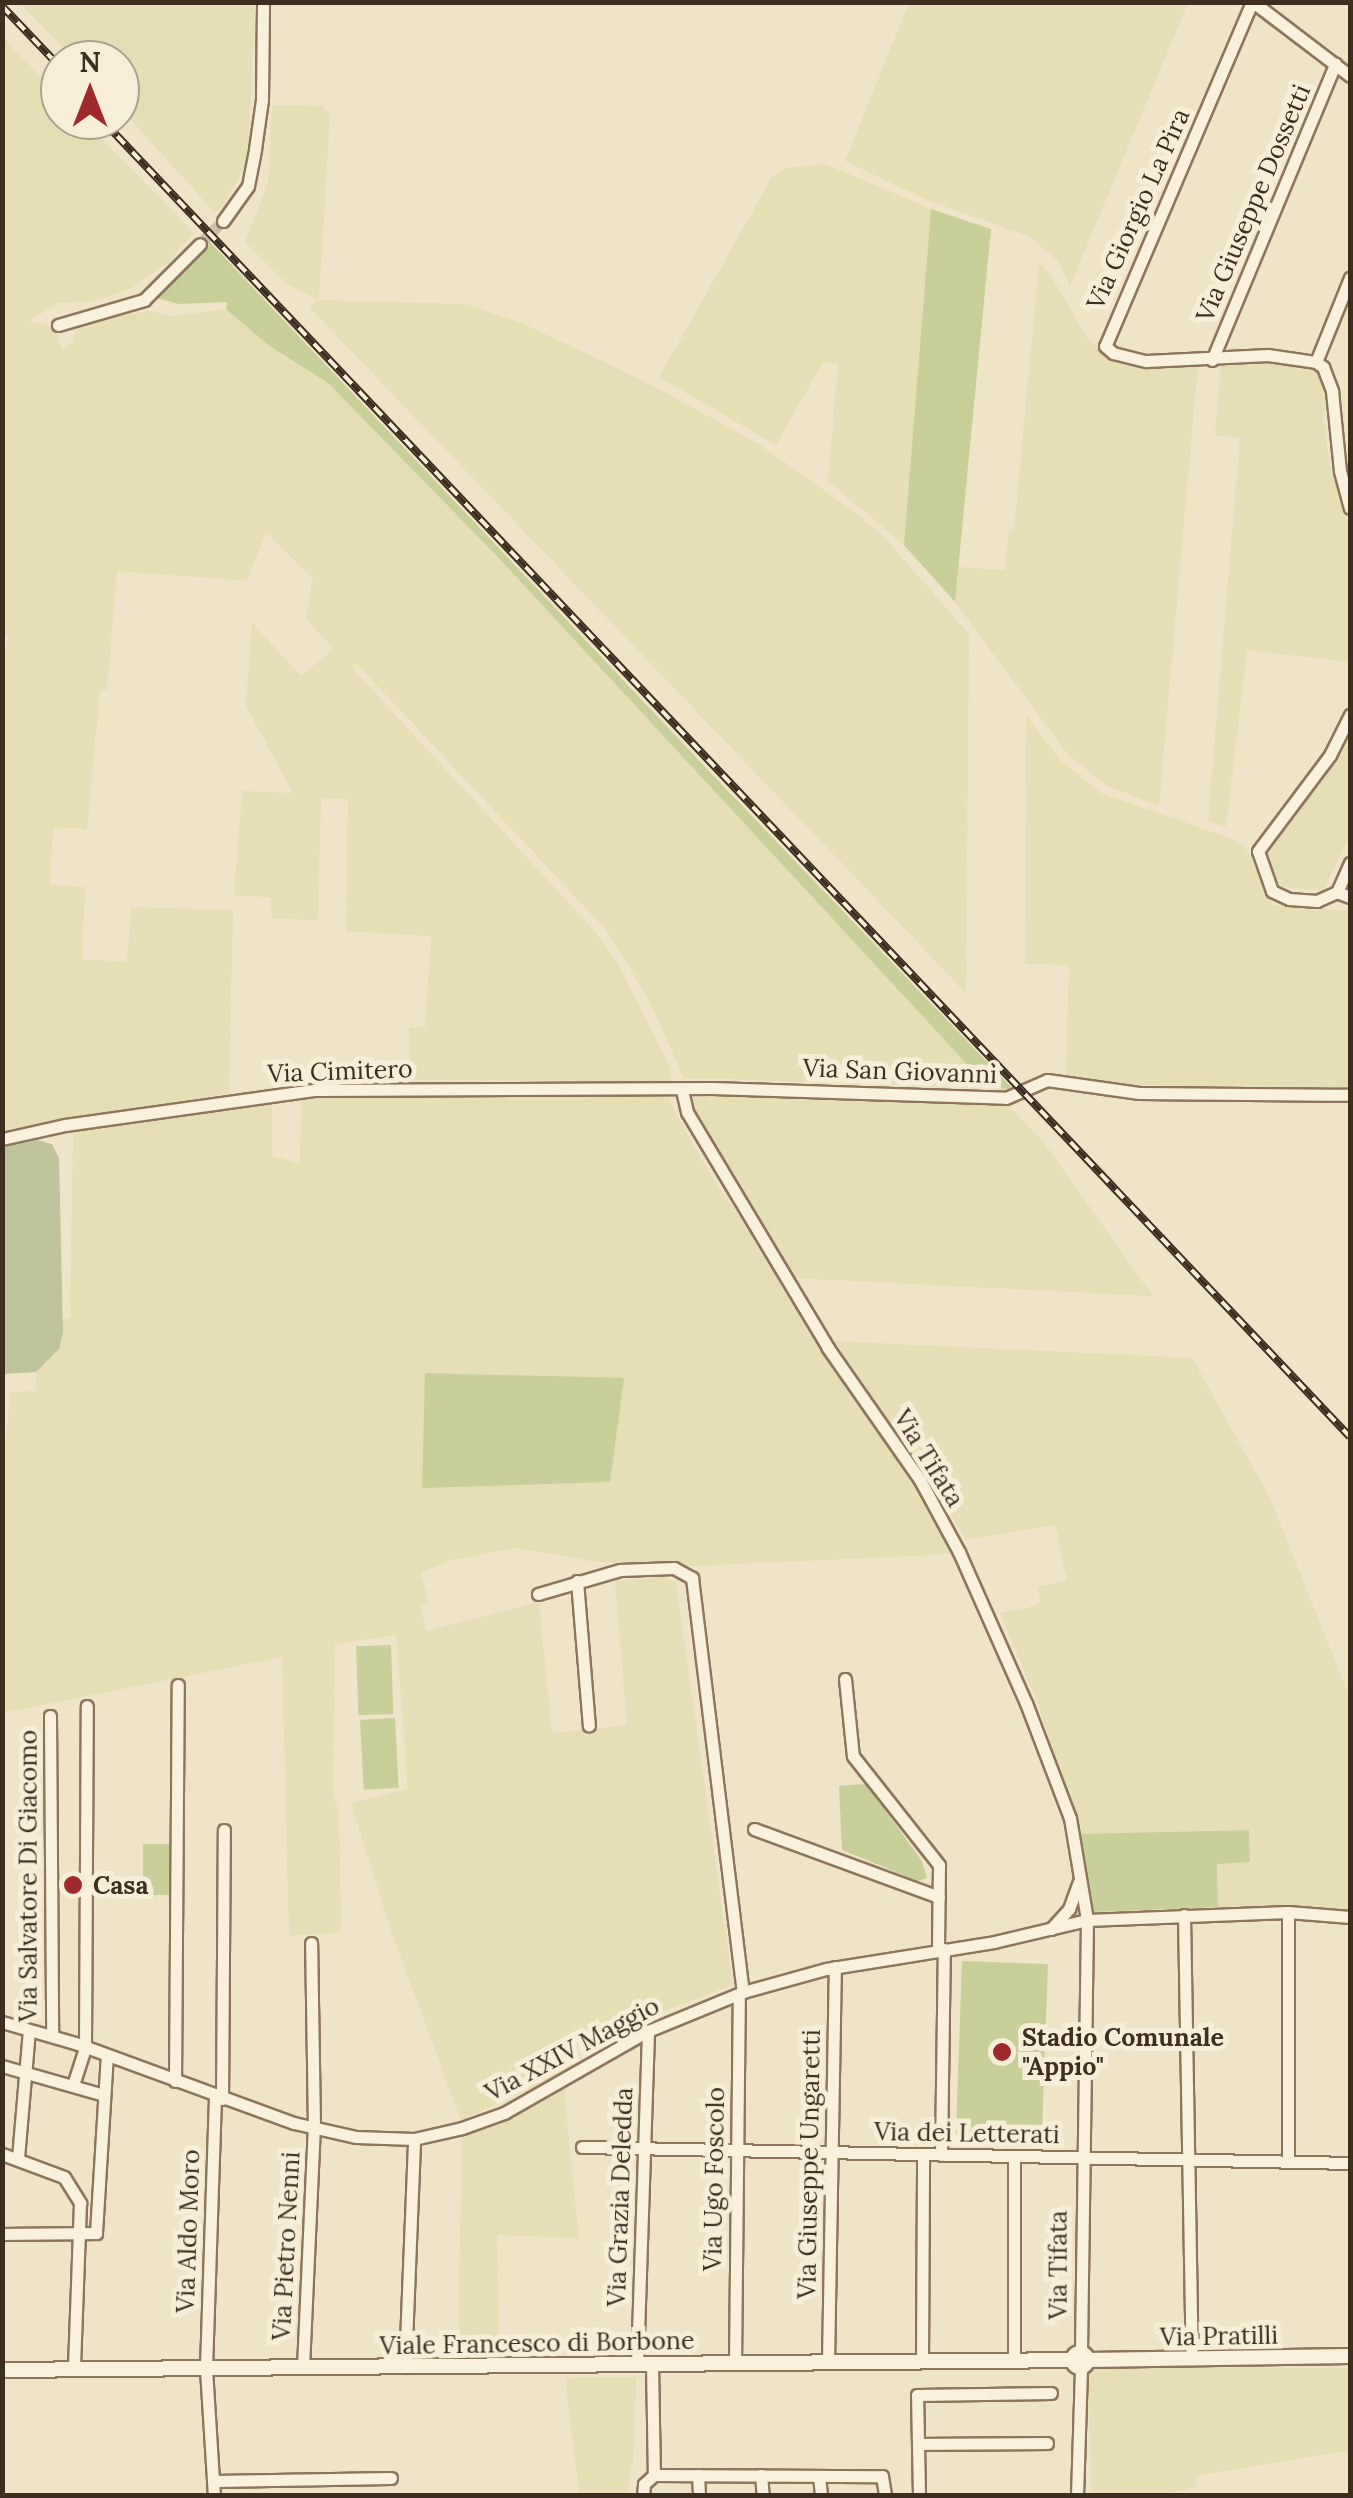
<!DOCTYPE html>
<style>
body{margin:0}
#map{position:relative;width:1353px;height:2498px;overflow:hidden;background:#f0e4c8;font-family:Lora,serif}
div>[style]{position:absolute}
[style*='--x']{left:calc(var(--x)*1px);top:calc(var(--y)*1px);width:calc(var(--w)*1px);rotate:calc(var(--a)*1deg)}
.farmland>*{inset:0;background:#e6deb5}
.green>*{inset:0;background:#c9cf9b;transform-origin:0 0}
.cemetery>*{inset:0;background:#bfc49a}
.minor-tunnel>*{height:11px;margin-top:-5.5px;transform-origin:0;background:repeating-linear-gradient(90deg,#ccc0a6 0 11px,transparent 0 16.5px)}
.roads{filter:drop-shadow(2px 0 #8d765c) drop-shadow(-2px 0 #8d765c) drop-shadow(0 2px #8d765c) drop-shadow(0 -2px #8d765c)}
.minor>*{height:11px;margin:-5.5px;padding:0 5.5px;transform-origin:5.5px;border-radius:5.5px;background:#faf1dc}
.tertiary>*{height:14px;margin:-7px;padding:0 7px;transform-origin:7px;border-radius:7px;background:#faf1dc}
.tertiary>.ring{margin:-7px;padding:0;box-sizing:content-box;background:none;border:14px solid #faf1dc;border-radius:50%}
.rail>*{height:8px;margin-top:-4px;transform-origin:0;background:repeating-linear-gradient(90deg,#f7eed8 0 11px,#3d2e20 0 22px);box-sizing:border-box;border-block:2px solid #3d2e20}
.dots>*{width:28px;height:28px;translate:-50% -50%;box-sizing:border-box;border:5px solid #f7eed8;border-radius:50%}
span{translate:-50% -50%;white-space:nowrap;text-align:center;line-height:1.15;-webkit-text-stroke:10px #f7eed8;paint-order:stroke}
.street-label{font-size:25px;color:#3d2e20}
.poi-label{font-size:25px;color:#3d2e20;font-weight:700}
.left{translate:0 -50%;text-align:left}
.frame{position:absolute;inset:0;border:5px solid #3d2e20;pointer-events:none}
.north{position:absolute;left:40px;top:40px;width:100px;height:100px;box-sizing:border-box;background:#f7eed8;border:2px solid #ada18e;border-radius:50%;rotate:0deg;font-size:28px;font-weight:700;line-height:40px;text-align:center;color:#3d2e20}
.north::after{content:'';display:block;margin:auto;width:35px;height:45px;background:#9e2a2b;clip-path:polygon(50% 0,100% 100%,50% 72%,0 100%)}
</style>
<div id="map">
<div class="farmland">
<i style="clip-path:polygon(20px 3px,255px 3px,248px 162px,221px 208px,215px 213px,120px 108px,120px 60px,75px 60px)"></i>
<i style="clip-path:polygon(909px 3px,1188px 3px,1070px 286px,1058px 261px,1028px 236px,927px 200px,845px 161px)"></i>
<i style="clip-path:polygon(2px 37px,60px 96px,60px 120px,83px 120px,194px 233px,168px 263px,132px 288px,95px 301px,58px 303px,28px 321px,54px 327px,63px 351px,72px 342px,75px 330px,106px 318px,149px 311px,171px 316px,226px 309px,268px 345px,328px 383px,496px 555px,989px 1088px,684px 1078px,649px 1000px,607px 931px,355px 662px,354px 670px,593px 929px,617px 962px,671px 1069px,671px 1081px,409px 1080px,409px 1028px,425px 1027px,431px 936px,346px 931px,348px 799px,321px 798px,318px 920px,272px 919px,271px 897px,234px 896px,242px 791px,293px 793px,246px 706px,252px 623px,301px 676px,334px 649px,306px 619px,313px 578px,266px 533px,247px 581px,117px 571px,107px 690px,100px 690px,87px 829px,53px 827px,50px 884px,85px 887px,82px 959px,127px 962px,131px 907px,233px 910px,229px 1093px,3px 1131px,2px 678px,8px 635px,2px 634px)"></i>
<i style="clip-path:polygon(272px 105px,322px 106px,330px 116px,319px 300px,466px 304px,524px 324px,646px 382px,759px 444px,857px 514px,886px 539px,969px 634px,966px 993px,309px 307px,318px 300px,288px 285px,245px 242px,268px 183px)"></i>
<i style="clip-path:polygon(825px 164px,931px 209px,904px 545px,828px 481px,838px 364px,823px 362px,776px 445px,659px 377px,772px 177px,785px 168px)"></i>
<i style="clip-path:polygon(1039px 264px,1050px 274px,1088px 339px,1115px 357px,1141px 363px,1198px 365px,1159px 806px,1107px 786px,1068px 755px,955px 602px,959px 567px,1005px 570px,1009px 529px,1014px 529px)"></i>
<i style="clip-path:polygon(1268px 360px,1314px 367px,1327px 386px,1324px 418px,1330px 466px,1350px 528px,1350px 662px,1247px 650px,1226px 827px,1208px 821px,1240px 438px,1215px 435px,1221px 363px)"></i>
<i style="clip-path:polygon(1026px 715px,1061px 761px,1103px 794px,1233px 839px,1246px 848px,1272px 905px,1350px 911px,1350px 1087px,1141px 1085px,1066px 1076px,1069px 965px,1025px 964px)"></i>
<i style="clip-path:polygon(1350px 723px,1350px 833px,1324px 891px,1284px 887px,1275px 881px,1267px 852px,1273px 835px)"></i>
<i style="clip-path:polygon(706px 1091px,960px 1098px,1008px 1105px,1042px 1140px,1153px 1296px,792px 1278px,691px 1109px,692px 1100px)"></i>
<i style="clip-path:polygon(433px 1093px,655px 1095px,668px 1099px,712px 1177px,812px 1321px,914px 1484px,953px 1554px,696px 1566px,597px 1562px,516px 1548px,451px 1560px,421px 1573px,429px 1603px,420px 1606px,427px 1631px,539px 1602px,552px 1733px,627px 1725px,615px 1581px,665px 1577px,676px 1583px,733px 1985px,573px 2045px,577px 2068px,461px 2120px,390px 1928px,351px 1803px,408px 1789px,396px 1635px,335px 1644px,333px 1796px,339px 1811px,341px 1932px,289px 1936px,282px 1657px,3px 1713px,2px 1486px,10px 1392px,36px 1391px,36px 1372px,59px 1349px,63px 1318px,70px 1319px,73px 1130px,272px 1101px,272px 1156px,300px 1163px,301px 1098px)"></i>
<i style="clip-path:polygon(835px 1341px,1192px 1358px,1269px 1496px,1350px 1698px,1350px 1912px,1218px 1907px,1217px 1864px,1250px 1862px,1249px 1830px,1080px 1834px,1038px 1704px,1000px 1613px,1035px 1606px,1041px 1602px,1037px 1587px,1067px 1580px,1055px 1525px,967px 1540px)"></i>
<i style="clip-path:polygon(563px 2079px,579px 2238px,497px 2235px,499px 2348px,458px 2348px,462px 2128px)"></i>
<i style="clip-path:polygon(1100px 2367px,1350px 2368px,1350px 2450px,1195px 2476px,1196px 2487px,1159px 2495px,1092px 2495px,1087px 2373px)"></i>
<i style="clip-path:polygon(636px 2377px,634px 2452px,627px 2495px,579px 2495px,565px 2378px)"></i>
</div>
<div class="green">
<i style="clip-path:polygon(931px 209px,991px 229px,955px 602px,904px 545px)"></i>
<i style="clip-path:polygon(210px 242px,707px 769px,1013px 1089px,989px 1088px,496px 555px,328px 383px,268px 345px,226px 309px,227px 302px,179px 304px,152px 297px)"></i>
<i style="clip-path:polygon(425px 1373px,624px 1378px,610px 1482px,422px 1488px)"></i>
<i style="left:391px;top:1645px;width:69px;height:35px;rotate:88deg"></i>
<i style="left:395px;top:1718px;width:70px;height:35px;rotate:87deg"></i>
<i style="clip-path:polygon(866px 1784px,922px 1861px,927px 1878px,918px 1881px,842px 1850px,839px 1786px)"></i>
<i style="clip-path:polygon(1249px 1830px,1250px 1862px,1217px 1864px,1218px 1907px,1093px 1912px,1080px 1834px)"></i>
<i style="left:143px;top:1844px;width:28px;height:51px"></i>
<i style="left:962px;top:1961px;width:86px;height:180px;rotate:2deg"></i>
</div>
<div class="cemetery">
<i style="clip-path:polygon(37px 1140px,52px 1144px,59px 1158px,63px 1332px,59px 1349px,36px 1372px,3px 1374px,3px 1147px)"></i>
</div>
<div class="minor-tunnel">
<i style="--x:200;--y:244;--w:33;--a:-45"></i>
</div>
<div class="roads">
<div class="minor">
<i style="--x:1252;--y:2;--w:374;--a:113.1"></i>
<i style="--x:1105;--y:346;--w:11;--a:41"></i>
<i style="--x:1113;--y:353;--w:34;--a:14"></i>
<i style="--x:1146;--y:361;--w:122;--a:-2.8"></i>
<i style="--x:1268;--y:355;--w:49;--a:8.3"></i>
<i style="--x:1253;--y:2;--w:122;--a:37.3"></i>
<i style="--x:223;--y:221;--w:43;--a:-54.5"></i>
<i style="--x:248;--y:186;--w:38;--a:-79"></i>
<i style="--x:255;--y:149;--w:49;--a:-81.9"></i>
<i style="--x:262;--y:100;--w:98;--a:-89.4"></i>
<i style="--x:58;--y:325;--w:90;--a:-16.2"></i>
<i style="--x:144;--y:300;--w:79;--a:-45"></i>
<i style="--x:1212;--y:360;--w:321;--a:-67.4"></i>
<i style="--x:1316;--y:362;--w:9;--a:36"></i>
<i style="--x:1323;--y:367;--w:26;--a:69"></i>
<i style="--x:1332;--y:391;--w:80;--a:84.3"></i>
<i style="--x:1340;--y:471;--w:38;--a:75"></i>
<i style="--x:1316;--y:362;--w:91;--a:-68"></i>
<i style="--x:1350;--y:863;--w:32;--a:114"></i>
<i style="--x:1337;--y:892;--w:14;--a:21"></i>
<i style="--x:1337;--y:892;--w:22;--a:156"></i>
<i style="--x:1317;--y:901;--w:28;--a:-176"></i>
<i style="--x:1289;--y:899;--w:19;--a:-155"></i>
<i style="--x:1272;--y:891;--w:42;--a:-109.3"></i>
<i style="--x:1258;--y:851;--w:120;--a:-53.1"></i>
<i style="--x:1330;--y:755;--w:45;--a:-63.4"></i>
<i style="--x:682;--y:1090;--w:23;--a:77"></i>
<i style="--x:687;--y:1112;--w:275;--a:59.1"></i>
<i style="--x:828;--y:1348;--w:161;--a:55.1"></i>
<i style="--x:920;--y:1480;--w:82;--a:61.6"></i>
<i style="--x:959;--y:1552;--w:165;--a:66.1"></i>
<i style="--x:1026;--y:1703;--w:123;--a:69.1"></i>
<i style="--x:1070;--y:1818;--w:103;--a:80.5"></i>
<i style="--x:1087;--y:1920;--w:433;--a:90.8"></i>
<i style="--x:2;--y:1139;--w:65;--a:-12.5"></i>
<i style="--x:65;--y:1125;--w:251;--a:-8"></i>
<i style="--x:314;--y:1090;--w:398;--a:-0.3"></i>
<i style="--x:712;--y:1088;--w:294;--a:1.9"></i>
<i style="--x:1006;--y:1098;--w:45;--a:-23.7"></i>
<i style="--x:1047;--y:1080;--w:93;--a:8"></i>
<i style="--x:1139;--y:1093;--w:211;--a:0.5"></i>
<i style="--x:577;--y:1581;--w:145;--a:85.3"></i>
<i style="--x:538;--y:1594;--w:85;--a:-16.3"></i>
<i style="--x:620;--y:1570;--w:54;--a:-2.1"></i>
<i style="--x:674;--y:1568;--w:21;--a:29"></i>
<i style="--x:692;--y:1578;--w:417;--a:83"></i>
<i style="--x:845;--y:1679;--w:77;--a:84.1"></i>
<i style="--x:853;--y:1756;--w:139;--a:51.7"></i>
<i style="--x:939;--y:1865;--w:85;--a:90.7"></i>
<i style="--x:50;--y:1716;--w:320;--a:89.6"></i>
<i style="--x:754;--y:1829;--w:197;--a:20.2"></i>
<i style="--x:1288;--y:1912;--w:249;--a:90"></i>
<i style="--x:1184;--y:1915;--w:444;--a:89"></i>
<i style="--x:1051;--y:1929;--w:27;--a:-48"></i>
<i style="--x:1069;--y:1909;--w:29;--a:-70"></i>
<i style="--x:2;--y:2022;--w:79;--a:16.1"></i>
<i style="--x:78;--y:2044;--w:230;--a:20.1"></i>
<i style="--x:294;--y:2123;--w:64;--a:12.7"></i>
<i style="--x:356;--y:2137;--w:58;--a:2"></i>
<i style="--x:414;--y:2139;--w:49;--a:-12.9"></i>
<i style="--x:462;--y:2128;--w:45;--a:-19.7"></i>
<i style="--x:504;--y:2113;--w:166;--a:-29.7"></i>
<i style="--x:648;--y:2031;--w:103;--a:-22.3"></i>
<i style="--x:743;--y:1992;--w:86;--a:-15.5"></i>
<i style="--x:826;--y:1969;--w:170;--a:-9.1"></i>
<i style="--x:994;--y:1942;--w:96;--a:-13.3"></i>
<i style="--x:1087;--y:1920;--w:201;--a:-2.3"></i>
<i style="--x:1288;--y:1912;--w:62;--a:4.6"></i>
<i style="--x:2;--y:2066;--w:106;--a:15.9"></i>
<i style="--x:175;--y:2081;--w:396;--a:-89.6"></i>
<i style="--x:73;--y:2085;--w:40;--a:-72"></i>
<i style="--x:85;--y:2047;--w:341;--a:-89.7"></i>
<i style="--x:222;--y:2099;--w:269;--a:-89.6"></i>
<i style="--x:582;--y:2147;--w:768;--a:1.19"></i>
<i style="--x:2;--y:2154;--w:66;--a:20.4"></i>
<i style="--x:64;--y:2177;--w:31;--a:58"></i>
<i style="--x:80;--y:2203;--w:166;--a:92.1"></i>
<i style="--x:941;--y:2155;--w:206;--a:-89.2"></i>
<i style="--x:18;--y:2158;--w:128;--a:-85.1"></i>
<i style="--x:2;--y:2234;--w:94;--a:-0.6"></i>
<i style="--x:96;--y:2233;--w:178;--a:-86.5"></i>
<i style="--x:922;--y:2361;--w:206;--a:-89.7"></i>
<i style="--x:1014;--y:2361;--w:204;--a:-90"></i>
<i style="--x:828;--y:2362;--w:395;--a:-89"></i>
<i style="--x:735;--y:2363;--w:368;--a:-89.4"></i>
<i style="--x:637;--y:2364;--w:333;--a:-88.1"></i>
<i style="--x:652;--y:2364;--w:111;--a:89"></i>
<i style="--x:654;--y:2475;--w:228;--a:0.3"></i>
<i style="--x:882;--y:2476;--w:20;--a:81"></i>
<i style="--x:303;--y:2367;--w:240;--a:-87.4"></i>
<i style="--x:314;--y:2127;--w:184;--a:-90.9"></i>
<i style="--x:405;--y:2367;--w:228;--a:-87.7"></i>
<i style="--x:918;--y:2444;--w:129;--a:-0.4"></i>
<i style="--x:698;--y:2475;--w:21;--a:87"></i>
<i style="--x:761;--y:2475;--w:21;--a:85"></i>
<i style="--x:819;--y:2476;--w:20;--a:84"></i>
<i style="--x:213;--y:2481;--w:178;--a:-1"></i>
<i style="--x:214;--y:2496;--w:128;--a:-93.6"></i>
<i style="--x:206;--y:2368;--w:272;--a:-88.1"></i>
<i style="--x:643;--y:2496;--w:12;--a:-85"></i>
<i style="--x:644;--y:2484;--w:13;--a:-42"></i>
<i style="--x:919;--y:2496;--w:101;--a:-91.1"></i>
<i style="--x:917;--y:2395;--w:134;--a:-0.9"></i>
<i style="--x:1077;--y:2496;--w:129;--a:-88.2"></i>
</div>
<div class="tertiary">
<i class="ring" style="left:1073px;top:2353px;width:0;height:0"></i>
<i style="--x:1088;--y:2360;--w:262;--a:-0.9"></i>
<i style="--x:2;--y:2370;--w:1071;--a:-0.53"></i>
</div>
</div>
<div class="rail">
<i style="--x:2;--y:6;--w:84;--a:46.4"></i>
<i style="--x:102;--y:120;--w:1814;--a:46.54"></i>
</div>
<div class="dots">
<i style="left:73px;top:1885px;background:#9e2a2b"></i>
<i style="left:1002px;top:2052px;background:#9e2a2b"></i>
</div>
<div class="street-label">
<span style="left:1253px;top:203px;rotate:-67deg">Via Giuseppe Dossetti</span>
<span style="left:1138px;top:209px;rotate:-66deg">Via Giorgio La Pira</span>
<span style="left:340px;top:1071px;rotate:-2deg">Via Cimitero</span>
<span style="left:900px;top:1071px;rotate:2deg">Via San Giovanni</span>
<span style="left:929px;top:1458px;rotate:58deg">Via Tifata</span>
<span style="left:28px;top:1876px;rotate:-90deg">Via Salvatore Di Giacomo</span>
<span style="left:572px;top:2049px;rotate:-28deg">Via XXIV Maggio</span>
<span style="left:967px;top:2133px;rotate:1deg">Via dei Letterati</span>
<span style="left:809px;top:2164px;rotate:-89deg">Via Giuseppe Ungaretti</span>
<span style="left:714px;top:2179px;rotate:-89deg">Via Ugo Foscolo</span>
<span style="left:620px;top:2197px;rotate:-88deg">Via Grazia Deledda</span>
<span style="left:188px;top:2231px;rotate:-88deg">Via Aldo Moro</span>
<span style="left:286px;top:2246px;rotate:-87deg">Via Pietro Nenni</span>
<span style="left:1058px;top:2265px;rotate:-90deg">Via Tifata</span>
<span style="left:1219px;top:2336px;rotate:-1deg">Via Pratilli</span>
<span style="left:537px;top:2343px;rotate:-1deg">Viale Francesco di Borbone</span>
</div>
<div class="poi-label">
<span class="left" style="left:93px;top:1885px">Casa</span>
<span class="left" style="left:1022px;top:2052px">Stadio Comunale<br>"Appio"</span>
</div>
<div class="frame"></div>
<div class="north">N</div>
</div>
